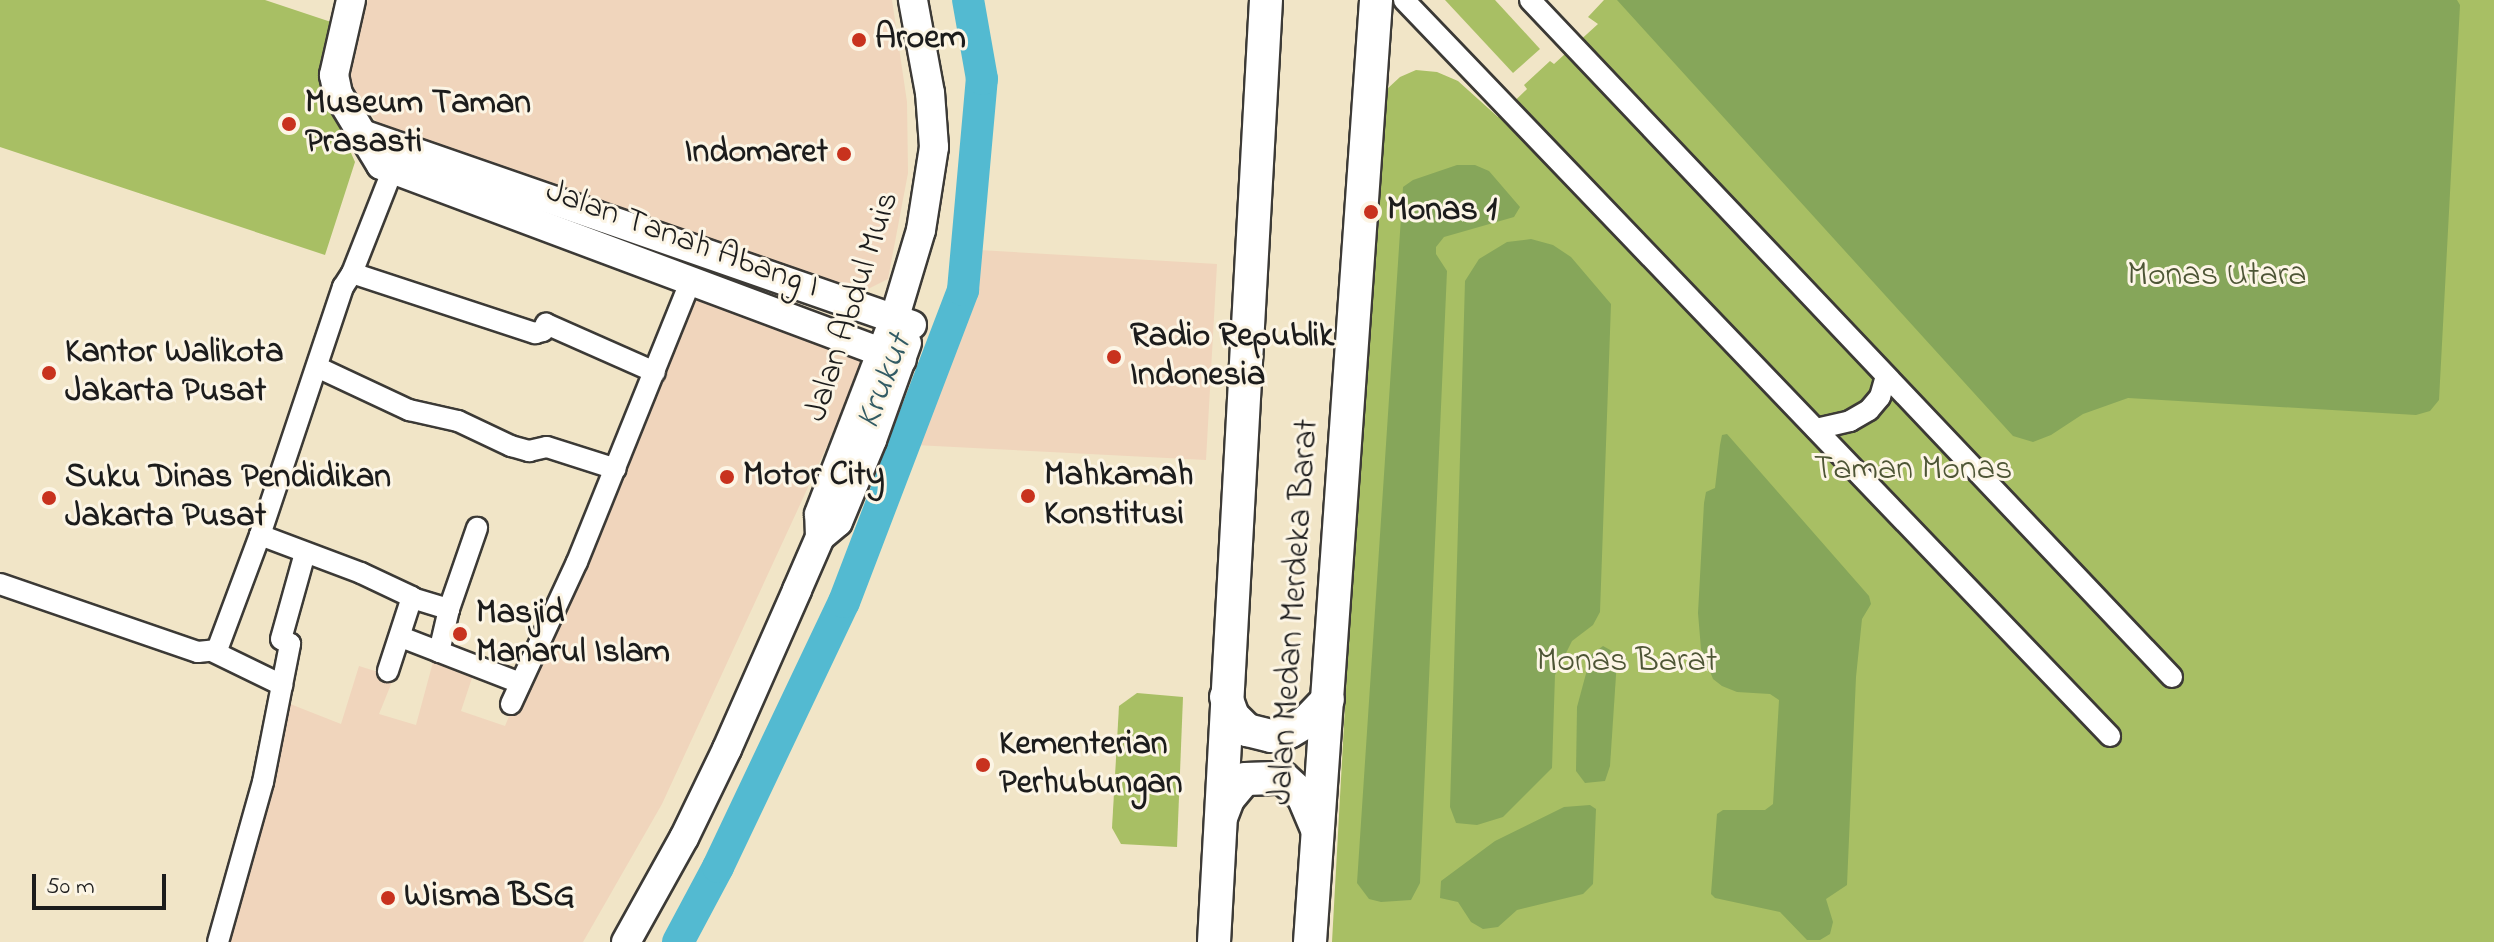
<!DOCTYPE html>
<style>
body{margin:0}
#map{position:relative;width:2494px;height:942px;overflow:hidden;background:#f1e5c7;font-family:"Indie Flower",sans-serif}
div>[style]{position:absolute}
[style*='--x']{left:calc(var(--x)*1px);top:calc(var(--y)*1px);width:calc(var(--w)*1px);rotate:calc(var(--a)*1deg)}
.built>*{inset:0;background:#f0d5bc}
.green>*{inset:0;background:#a8bf64}
.forest>*{inset:0;background:#86a65a}
.river>*{height:32px;margin:-16px;padding:0 16px;transform-origin:16px;border-radius:16px;background:#53bad1}
.roads{filter:drop-shadow(2px 0 #3c3a36) drop-shadow(-2px 0 #3c3a36) drop-shadow(0 2px #3c3a36) drop-shadow(0 -2px #3c3a36)}
.street>*{height:20px;margin:-10px;padding:0 10px;transform-origin:10px;border-radius:10px;background:#fff}
.secondary>*{height:28px;margin:-14px;padding:0 14px;transform-origin:14px;border-radius:14px;background:#fff}
.primary>*{height:32px;margin:-16px;padding:0 16px;transform-origin:16px;border-radius:16px;background:#fff}
.dots>*{width:22px;height:22px;translate:-50% -50%;box-sizing:border-box;border:4px solid #fcf5e5;border-radius:50%}
span{translate:-50% -50%;white-space:nowrap;text-align:center;line-height:1.15;-webkit-text-stroke:6px #fcf5e5;paint-order:stroke}
.poi-label{font-size:34px;color:#1c1c1c;font-weight:700}
.left{translate:0 -50%;text-align:left}
.right{translate:-100% -50%;text-align:right}
.street-label{font-size:34px;color:#1c1c1c}
.park-label{font-size:34px;color:#4d5535}
.water-label{font-size:36px;color:#325b64;font-style:italic}
.scale{position:absolute;left:32px;top:874px;width:134px;height:36px;box-sizing:border-box;border:4px solid #1c1c1c;border-top:0;padding-left:10px;font-size:24px;line-height:28px;white-space:nowrap;color:#1c1c1c;-webkit-text-stroke:6px #fcf5e5;paint-order:stroke}
</style>
<div id="map">
<div class="built">
<i style="clip-path:polygon(368px 0,892px 0,907px 102px,908px 173px,888px 279px,852px 297px,382px 128px,343px 80px)"></i>
<i style="clip-path:polygon(979px 250px,1217px 264px,1206px 460px,915px 445px,961px 332px)"></i>
<i style="clip-path:polygon(684px 284px,869px 355px,662px 804px,583px 942px,224px 942px,236px 923px,280px 700px,341px 724px,359px 666px,394px 677px,379px 714px,416px 725px,433px 662px,473px 675px,461px 711px,505px 726px)"></i>
</div>
<div class="green">
<i style="clip-path:polygon(0 0,265px 0,334px 23px,318px 78px,355px 162px,325px 255px,0 147px)"></i>
<i style="clip-path:polygon(1445px 0,1495px 0,1540px 49px,1513px 73px)"></i>
<i style="clip-path:polygon(1604px 0,2494px 0,2494px 942px,1332px 942px,1378px 108px,1386px 90px,1400px 77px,1416px 70px,1437px 72px,1458px 81px,1498px 117px,1527px 89px,1524px 85px,1550px 61px,1554px 64px,1598px 24px,1588px 17px)"></i>
<i style="clip-path:polygon(1137px 693px,1183px 697px,1177px 847px,1121px 844px,1112px 828px,1119px 706px)"></i>
</div>
<div class="forest">
<i style="clip-path:polygon(1617px 0,2457px 0,2460px 5px,2439px 400px,2430px 411px,2416px 415px,2128px 398px,2083px 414px,2051px 435px,2033px 442px,2013px 436px)"></i>
<i style="clip-path:polygon(1457px 165px,1475px 165px,1489px 171px,1520px 207px,1514px 217px,1444px 237px,1436px 247px,1436px 254px,1447px 271px,1420px 883px,1411px 900px,1381px 902px,1369px 899px,1357px 883px,1403px 187px,1413px 180px)"></i>
<i style="clip-path:polygon(1531px 239px,1553px 245px,1571px 257px,1611px 304px,1600px 612px,1593px 625px,1572px 641px,1555px 675px,1552px 768px,1503px 817px,1477px 825px,1456px 823px,1450px 807px,1465px 281px,1479px 259px,1507px 242px)"></i>
<i style="clip-path:polygon(1727px 434px,1869px 596px,1871px 604px,1862px 619px,1856px 677px,1847px 885px,1826px 899px,1833px 922px,1830px 934px,1820px 940px,1807px 940px,1780px 912px,1715px 898px,1711px 894px,1717px 814px,1723px 810px,1765px 810px,1773px 804px,1779px 700px,1770px 694px,1737px 692px,1722px 686px,1713px 679px,1701px 649px,1698px 613px,1704px 503px,1706px 492px,1715px 488px,1720px 445px,1722px 435px)"></i>
<i style="clip-path:polygon(1603px 646px,1612px 651px,1617px 660px,1610px 766px,1605px 781px,1585px 783px,1576px 771px,1577px 707px,1591px 655px)"></i>
<i style="clip-path:polygon(1590px 805px,1596px 809px,1593px 884px,1583px 894px,1517px 910px,1498px 927px,1483px 929px,1471px 922px,1458px 902px,1440px 898px,1441px 881px,1495px 841px,1564px 807px)"></i>
</div>
<div class="river">
<i style="--x:678;--y:942;--w:85;--a:-61.9"></i>
<i style="--x:718;--y:867;--w:293;--a:-64.6"></i>
<i style="--x:844;--y:602;--w:334;--a:-69.1"></i>
<i style="--x:963;--y:290;--w:212;--a:-84.9"></i>
<i style="--x:982;--y:79;--w:80;--a:-100"></i>
</div>
<div class="roads">
<div class="street">
<i style="--x:1404;--y:0;--w:1020;--a:46.19"></i>
<i style="--x:1530;--y:0;--w:933;--a:46.52"></i>
<i style="--x:352;--y:273;--w:193;--a:18.2"></i>
<i style="--x:535;--y:333;--w:8;--a:-14"></i>
<i style="--x:543;--y:331;--w:8;--a:-67"></i>
<i style="--x:546;--y:324;--w:119;--a:23.8"></i>
<i style="--x:317;--y:367;--w:102;--a:25.1"></i>
<i style="--x:409;--y:410;--w:50;--a:12.7"></i>
<i style="--x:458;--y:421;--w:59;--a:25.3"></i>
<i style="--x:511;--y:446;--w:19;--a:16"></i>
<i style="--x:529;--y:451;--w:18;--a:-13"></i>
<i style="--x:547;--y:447;--w:72;--a:17.7"></i>
<i style="--x:1816;--y:429;--w:35;--a:-13"></i>
<i style="--x:1850;--y:421;--w:22;--a:-30"></i>
<i style="--x:1869;--y:410;--w:17;--a:-50"></i>
<i style="--x:1880;--y:397;--w:22;--a:-74"></i>
<i style="--x:260;--y:535;--w:108;--a:20.6"></i>
<i style="--x:361;--y:573;--w:56;--a:25.2"></i>
<i style="--x:412;--y:597;--w:78;--a:108"></i>
<i style="--x:0;--y:584;--w:209;--a:19"></i>
<i style="--x:198;--y:652;--w:19;--a:-6"></i>
<i style="--x:217;--y:650;--w:123;--a:-69.5"></i>
<i style="--x:260;--y:535;--w:262;--a:-71.5"></i>
<i style="--x:343;--y:287;--w:17;--a:-57"></i>
<i style="--x:352;--y:273;--w:123;--a:-68.5"></i>
<i style="--x:412;--y:598;--w:39;--a:17"></i>
<i style="--x:449;--y:609;--w:86;--a:-70.9"></i>
<i style="--x:401;--y:637;--w:128;--a:21.1"></i>
<i style="--x:214;--y:652;--w:76;--a:25.9"></i>
<i style="--x:439;--y:652;--w:44;--a:-76.9"></i>
<i style="--x:511;--y:704;--w:157;--a:-65.1"></i>
<i style="--x:577;--y:562;--w:301;--a:-68"></i>
<i style="--x:218;--y:942;--w:166;--a:-74.3"></i>
<i style="--x:263;--y:782;--w:141;--a:-78.9"></i>
<i style="--x:290;--y:644;--w:10;--a:-151"></i>
<i style="--x:281;--y:639;--w:89;--a:-74.4"></i>
</div>
<div class="secondary">
<i style="--x:351;--y:0;--w:77;--a:102.8"></i>
<i style="--x:334;--y:75;--w:19;--a:78"></i>
<i style="--x:338;--y:94;--w:83;--a:58.8"></i>
<i style="--x:381;--y:165;--w:556;--a:20.52"></i>
<i style="--x:365;--y:135;--w:579;--a:19.15"></i>
<i style="--x:820;--y:537;--w:23;--a:-40"></i>
<i style="--x:838;--y:522;--w:89;--a:-67.5"></i>
<i style="--x:872;--y:440;--w:103;--a:-70.2"></i>
<i style="--x:626;--y:942;--w:119;--a:-60.9"></i>
<i style="--x:684;--y:838;--w:99;--a:-64.2"></i>
<i style="--x:727;--y:749;--w:174;--a:-66.2"></i>
<i style="--x:797;--y:590;--w:58;--a:-66.5"></i>
<i style="--x:820;--y:537;--w:23;--a:-92"></i>
<i style="--x:819;--y:514;--w:208;--a:-68.9"></i>
<i style="--x:894;--y:320;--w:94;--a:-73.3"></i>
<i style="--x:921;--y:230;--w:84;--a:-81.1"></i>
<i style="--x:934;--y:147;--w:54;--a:-94.2"></i>
<i style="--x:930;--y:93;--w:95;--a:-100.4"></i>
</div>
<div class="primary">
<i style="--x:1226;--y:697;--w:20;--a:70"></i>
<i style="--x:1233;--y:716;--w:20;--a:45"></i>
<i style="--x:1247;--y:730;--w:25;--a:14"></i>
<i style="--x:1271;--y:736;--w:18;--a:-13"></i>
<i style="--x:1289;--y:732;--w:21;--a:-31"></i>
<i style="--x:1307;--y:721;--w:30;--a:-46"></i>
<i style="--x:1222;--y:815;--w:17;--a:-69"></i>
<i style="--x:1228;--y:799;--w:26;--a:-50"></i>
<i style="--x:1245;--y:779;--w:38;--a:-2"></i>
<i style="--x:1283;--y:778;--w:27;--a:42"></i>
<i style="--x:1303;--y:796;--w:36;--a:67"></i>
<i style="--x:1214;--y:942;--w:943;--a:-86.84"></i>
<i style="--x:1310;--y:942;--w:944;--a:-85.99"></i>
</div>
</div>
<div class="dots">
<i style="left:859px;top:40px;background:#c8321e"></i>
<i style="left:289px;top:124px;background:#c8321e"></i>
<i style="left:844px;top:154px;background:#c8321e"></i>
<i style="left:1371px;top:212px;background:#c8321e"></i>
<i style="left:1114px;top:357px;background:#c8321e"></i>
<i style="left:49px;top:373px;background:#c8321e"></i>
<i style="left:727px;top:477px;background:#c8321e"></i>
<i style="left:1028px;top:496px;background:#c8321e"></i>
<i style="left:49px;top:498px;background:#c8321e"></i>
<i style="left:460px;top:634px;background:#c8321e"></i>
<i style="left:983px;top:765px;background:#c8321e"></i>
<i style="left:388px;top:898px;background:#c8321e"></i>
</div>
<div class="poi-label">
<span class="left" style="left:875px;top:40px">Aroem</span>
<span class="left" style="left:305px;top:124px">Museum Taman<br>Prasasti</span>
<span class="right" style="left:828px;top:154px">Indomaret</span>
<span class="left" style="left:1387px;top:212px">Monas 1</span>
<span class="left" style="left:1130px;top:357px">Radio Republik<br>Indonesia</span>
<span class="left" style="left:65px;top:373px">Kantor Walikota<br>Jakarta Pusat</span>
<span class="left" style="left:1044px;top:496px">Mahkamah<br>Konstitusi</span>
<span class="left" style="left:743px;top:477px">Motor City</span>
<span class="left" style="left:65px;top:498px">Suku Dinas Pendidikan<br>Jakarta Pusat</span>
<span class="left" style="left:476px;top:634px">Masjid<br>Manarul Islam</span>
<span class="left" style="left:999px;top:765px">Kementerian<br>Perhubungan</span>
<span class="left" style="left:404px;top:898px">Wisma BSG</span>
</div>
<div class="street-label">
<span style="left:682px;top:240px;rotate:20deg">Jalan Tanah Abang I</span>
<span style="left:853px;top:307px;rotate:-72deg">Jalan Abdul Muis</span>
<span style="left:1295px;top:612px;rotate:-86deg">Jalan Medan Merdeka Barat</span>
</div>
<div class="park-label">
<span style="left:2217px;top:277px">Monas Utara</span>
<span style="left:1913px;top:471px">Taman Monas</span>
<span style="left:1627px;top:663px">Monas Barat</span>
</div>
<div class="water-label">
<span style="left:885px;top:382px;rotate:-69deg">Krukut</span>
</div>
<div class="scale">50 m</div>
</div>
